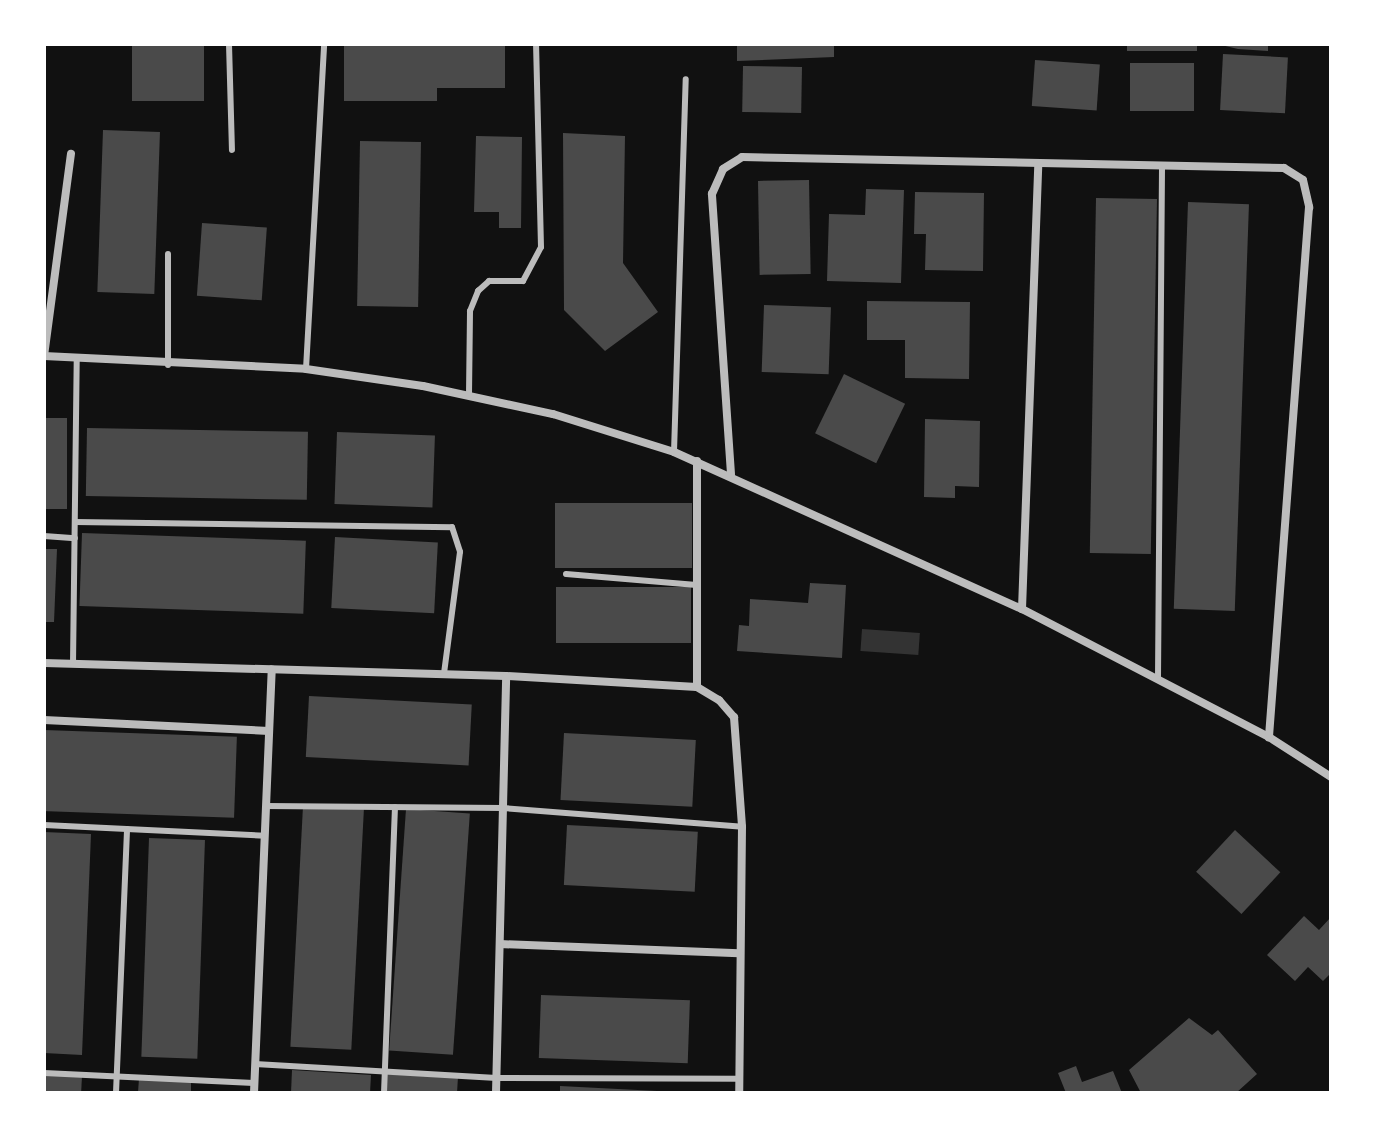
<!DOCTYPE html>
<style>
body{margin:0}
#map{position:relative;width:1375px;height:1137px;overflow:hidden;background:#111;font-family:Commissioner,sans-serif}
div>[style]{position:absolute}
[style*='--x']{left:calc(var(--x)*1px);top:calc(var(--y)*1px);width:calc(var(--w)*1px);rotate:calc(var(--a)*1deg)}
.water>*{inset:0;background:#333;transform-origin:0 0}
.building>*{inset:0;background:#4a4a4a;transform-origin:0 0}
.service>*{height:6px;margin:-3px;padding:0 3px;transform-origin:3px;border-radius:3px;background:#bcbcbc}
.minor>*{height:8px;margin:-4px;padding:0 4px;transform-origin:4px;border-radius:4px;background:#bcbcbc}
span{translate:-50% -50%;white-space:nowrap;text-align:center;line-height:1.15;-webkit-text-stroke:8px #fff;paint-order:stroke}
.frame{position:absolute;inset:0;border:46px solid #fff;pointer-events:none}
</style>
<div id="map">
<div class="water">
<i style="left:862px;top:629px;width:58px;height:22px;rotate:4deg"></i>
</div>
<div class="building">
<i style="left:132px;top:44px;width:72px;height:57px"></i>
<i style="clip-path:polygon(344px 44px,505px 44px,505px 88px,437px 88px,437px 101px,344px 101px)"></i>
<i style="clip-path:polygon(737px 44px,834px 44px,834px 57px,737px 61px)"></i>
<i style="left:1127px;top:44px;width:70px;height:7px"></i>
<i style="clip-path:polygon(1217px 44px,1268px 44px,1268px 51px,1238px 49px)"></i>
<i style="left:1223px;top:54px;width:65px;height:56px;rotate:3deg"></i>
<i style="left:1035px;top:60px;width:65px;height:46px;rotate:4deg"></i>
<i style="left:1130px;top:63px;width:64px;height:48px"></i>
<i style="left:743px;top:66px;width:59px;height:46px;rotate:1deg"></i>
<i style="left:103px;top:130px;width:57px;height:162px;rotate:2deg"></i>
<i style="clip-path:polygon(563px 133px,625px 136px,623px 263px,658px 312px,605px 351px,564px 310px)"></i>
<i style="clip-path:polygon(476px 136px,522px 137px,521px 228px,499px 228px,499px 212px,474px 212px)"></i>
<i style="left:360px;top:141px;width:61px;height:165px;rotate:1deg"></i>
<i style="left:809px;top:180px;width:94px;height:51px;rotate:89deg"></i>
<i style="clip-path:polygon(866px 189px,904px 190px,901px 283px,827px 281px,829px 214px,865px 215px)"></i>
<i style="clip-path:polygon(915px 192px,984px 193px,983px 271px,925px 270px,926px 234px,914px 234px)"></i>
<i style="left:1096px;top:198px;width:61px;height:355px;rotate:1deg"></i>
<i style="left:1188px;top:202px;width:61px;height:407px;rotate:2deg"></i>
<i style="left:202px;top:223px;width:65px;height:73px;rotate:4deg"></i>
<i style="clip-path:polygon(867px 301px,970px 302px,969px 379px,905px 378px,905px 340px,867px 340px)"></i>
<i style="left:764px;top:305px;width:67px;height:67px;rotate:2deg"></i>
<i style="left:844px;top:374px;width:68px;height:66px;rotate:26deg"></i>
<i style="left:44px;top:418px;width:23px;height:91px"></i>
<i style="clip-path:polygon(925px 419px,980px 421px,979px 487px,955px 486px,955px 498px,924px 497px)"></i>
<i style="left:87px;top:428px;width:221px;height:68px;rotate:1deg"></i>
<i style="left:337px;top:432px;width:98px;height:72px;rotate:2deg"></i>
<i style="left:555px;top:503px;width:137px;height:65px"></i>
<i style="left:82px;top:533px;width:224px;height:73px;rotate:2deg"></i>
<i style="left:335px;top:537px;width:103px;height:71px;rotate:3deg"></i>
<i style="clip-path:polygon(44px 549px,57px 549px,54px 622px,44px 622px)"></i>
<i style="clip-path:polygon(810px 583px,846px 585px,842px 658px,737px 651px,739px 625px,749px 626px,750px 599px,808px 603px)"></i>
<i style="left:556px;top:587px;width:135px;height:56px"></i>
<i style="left:309px;top:696px;width:163px;height:61px;rotate:3deg"></i>
<i style="left:44px;top:730px;width:193px;height:81px;rotate:2deg"></i>
<i style="left:564px;top:733px;width:132px;height:67px;rotate:3deg"></i>
<i style="left:303px;top:806px;width:61px;height:241px;rotate:3deg"></i>
<i style="left:406px;top:809px;width:64px;height:242px;rotate:4deg"></i>
<i style="left:567px;top:825px;width:131px;height:60px;rotate:3deg"></i>
<i style="left:1235px;top:830px;width:62px;height:57px;rotate:43deg"></i>
<i style="clip-path:polygon(44px 832px,91px 834px,82px 1055px,44px 1053px)"></i>
<i style="left:149px;top:838px;width:56px;height:219px;rotate:2deg"></i>
<i style="clip-path:polygon(1304px 916px,1319px 930px,1331px 917px,1331px 973px,1323px 981px,1308px 967px,1295px 981px,1267px 955px)"></i>
<i style="left:541px;top:995px;width:149px;height:63px;rotate:2deg"></i>
<i style="clip-path:polygon(1189px 1018px,1212px 1035px,1218px 1030px,1257px 1074px,1236px 1093px,1141px 1093px,1129px 1070px)"></i>
<i style="clip-path:polygon(1076px 1066px,1082px 1082px,1113px 1071px,1122px 1093px,1066px 1093px,1058px 1073px)"></i>
<i style="clip-path:polygon(292px 1070px,371px 1075px,370px 1093px,291px 1093px)"></i>
<i style="clip-path:polygon(386px 1074px,458px 1077px,457px 1093px,386px 1093px)"></i>
<i style="left:44px;top:1075px;width:38px;height:18px;rotate:3deg"></i>
<i style="clip-path:polygon(139px 1078px,191px 1080px,191px 1093px,138px 1093px)"></i>
<i style="clip-path:polygon(560px 1086px,657px 1091px,657px 1093px,560px 1093px)"></i>
</div>
<div class="service">
<i style="--x:229;--y:44;--w:106;--a:88.4"></i>
<i style="--x:168;--y:365;--w:111;--a:-90"></i>
<i style="--x:306;--y:369;--w:325;--a:-86.8"></i>
<i style="--x:469;--y:394;--w:83;--a:-89.3"></i>
<i style="--x:470;--y:311;--w:22;--a:-68"></i>
<i style="--x:478;--y:291;--w:15;--a:-42"></i>
<i style="--x:489;--y:281;--w:34;--a:0"></i>
<i style="--x:523;--y:281;--w:38;--a:-62"></i>
<i style="--x:541;--y:247;--w:203;--a:-91.4"></i>
<i style="--x:674;--y:452;--w:373;--a:-88.2"></i>
<i style="--x:75;--y:522;--w:377;--a:0.8"></i>
<i style="--x:452;--y:527;--w:26;--a:72"></i>
<i style="--x:460;--y:552;--w:122;--a:97.5"></i>
<i style="--x:44;--y:536;--w:31;--a:4"></i>
<i style="--x:566;--y:574;--w:131;--a:4.8"></i>
<i style="--x:73;--y:664;--w:306;--a:-89.3"></i>
<i style="--x:1158;--y:678;--w:512;--a:-89.55"></i>
<i style="--x:266;--y:806;--w:237;--a:0.5"></i>
<i style="--x:503;--y:808;--w:240;--a:4.5"></i>
<i style="--x:44;--y:825;--w:221;--a:2.8"></i>
<i style="--x:255;--y:1064;--w:242;--a:3.3"></i>
<i style="--x:497;--y:1078;--w:242;--a:0.2"></i>
<i style="--x:44;--y:1073;--w:210;--a:2.7"></i>
<i style="--x:116;--y:1093;--w:264;--a:-87.6"></i>
<i style="--x:384;--y:1093;--w:286;--a:-87.8"></i>
</div>
<div class="minor">
<i style="--x:44;--y:356;--w:262;--a:2.8"></i>
<i style="--x:306;--y:369;--w:118;--a:8.3"></i>
<i style="--x:423;--y:386;--w:133;--a:12.2"></i>
<i style="--x:553;--y:414;--w:127;--a:17.4"></i>
<i style="--x:674;--y:452;--w:382;--a:24.3"></i>
<i style="--x:1022;--y:609;--w:278;--a:27.4"></i>
<i style="--x:1269;--y:737;--w:74;--a:32.8"></i>
<i style="--x:44;--y:356;--w:204;--a:-82.4"></i>
<i style="--x:731;--y:474;--w:281;--a:-93.9"></i>
<i style="--x:712;--y:194;--w:27;--a:-66"></i>
<i style="--x:723;--y:169;--w:22;--a:-32"></i>
<i style="--x:742;--y:157;--w:542;--a:1.16"></i>
<i style="--x:1284;--y:168;--w:22;--a:32"></i>
<i style="--x:1303;--y:180;--w:28;--a:77"></i>
<i style="--x:1309;--y:207;--w:532;--a:94.32"></i>
<i style="--x:1022;--y:609;--w:443;--a:-87.9"></i>
<i style="--x:44;--y:663;--w:462;--a:1.6"></i>
<i style="--x:506;--y:676;--w:191;--a:3.3"></i>
<i style="--x:697;--y:687;--w:26;--a:31"></i>
<i style="--x:719;--y:700;--w:23;--a:49"></i>
<i style="--x:734;--y:717;--w:110;--a:85.8"></i>
<i style="--x:742;--y:827;--w:266;--a:90.6"></i>
<i style="--x:697;--y:687;--w:226;--a:-90"></i>
<i style="--x:44;--y:720;--w:225;--a:2.8"></i>
<i style="--x:500;--y:944;--w:239;--a:2.2"></i>
<i style="--x:254;--y:1093;--w:424;--a:-87.6"></i>
<i style="--x:496;--y:1093;--w:417;--a:-88.6"></i>
</div>
<div class="frame"></div>
</div>
